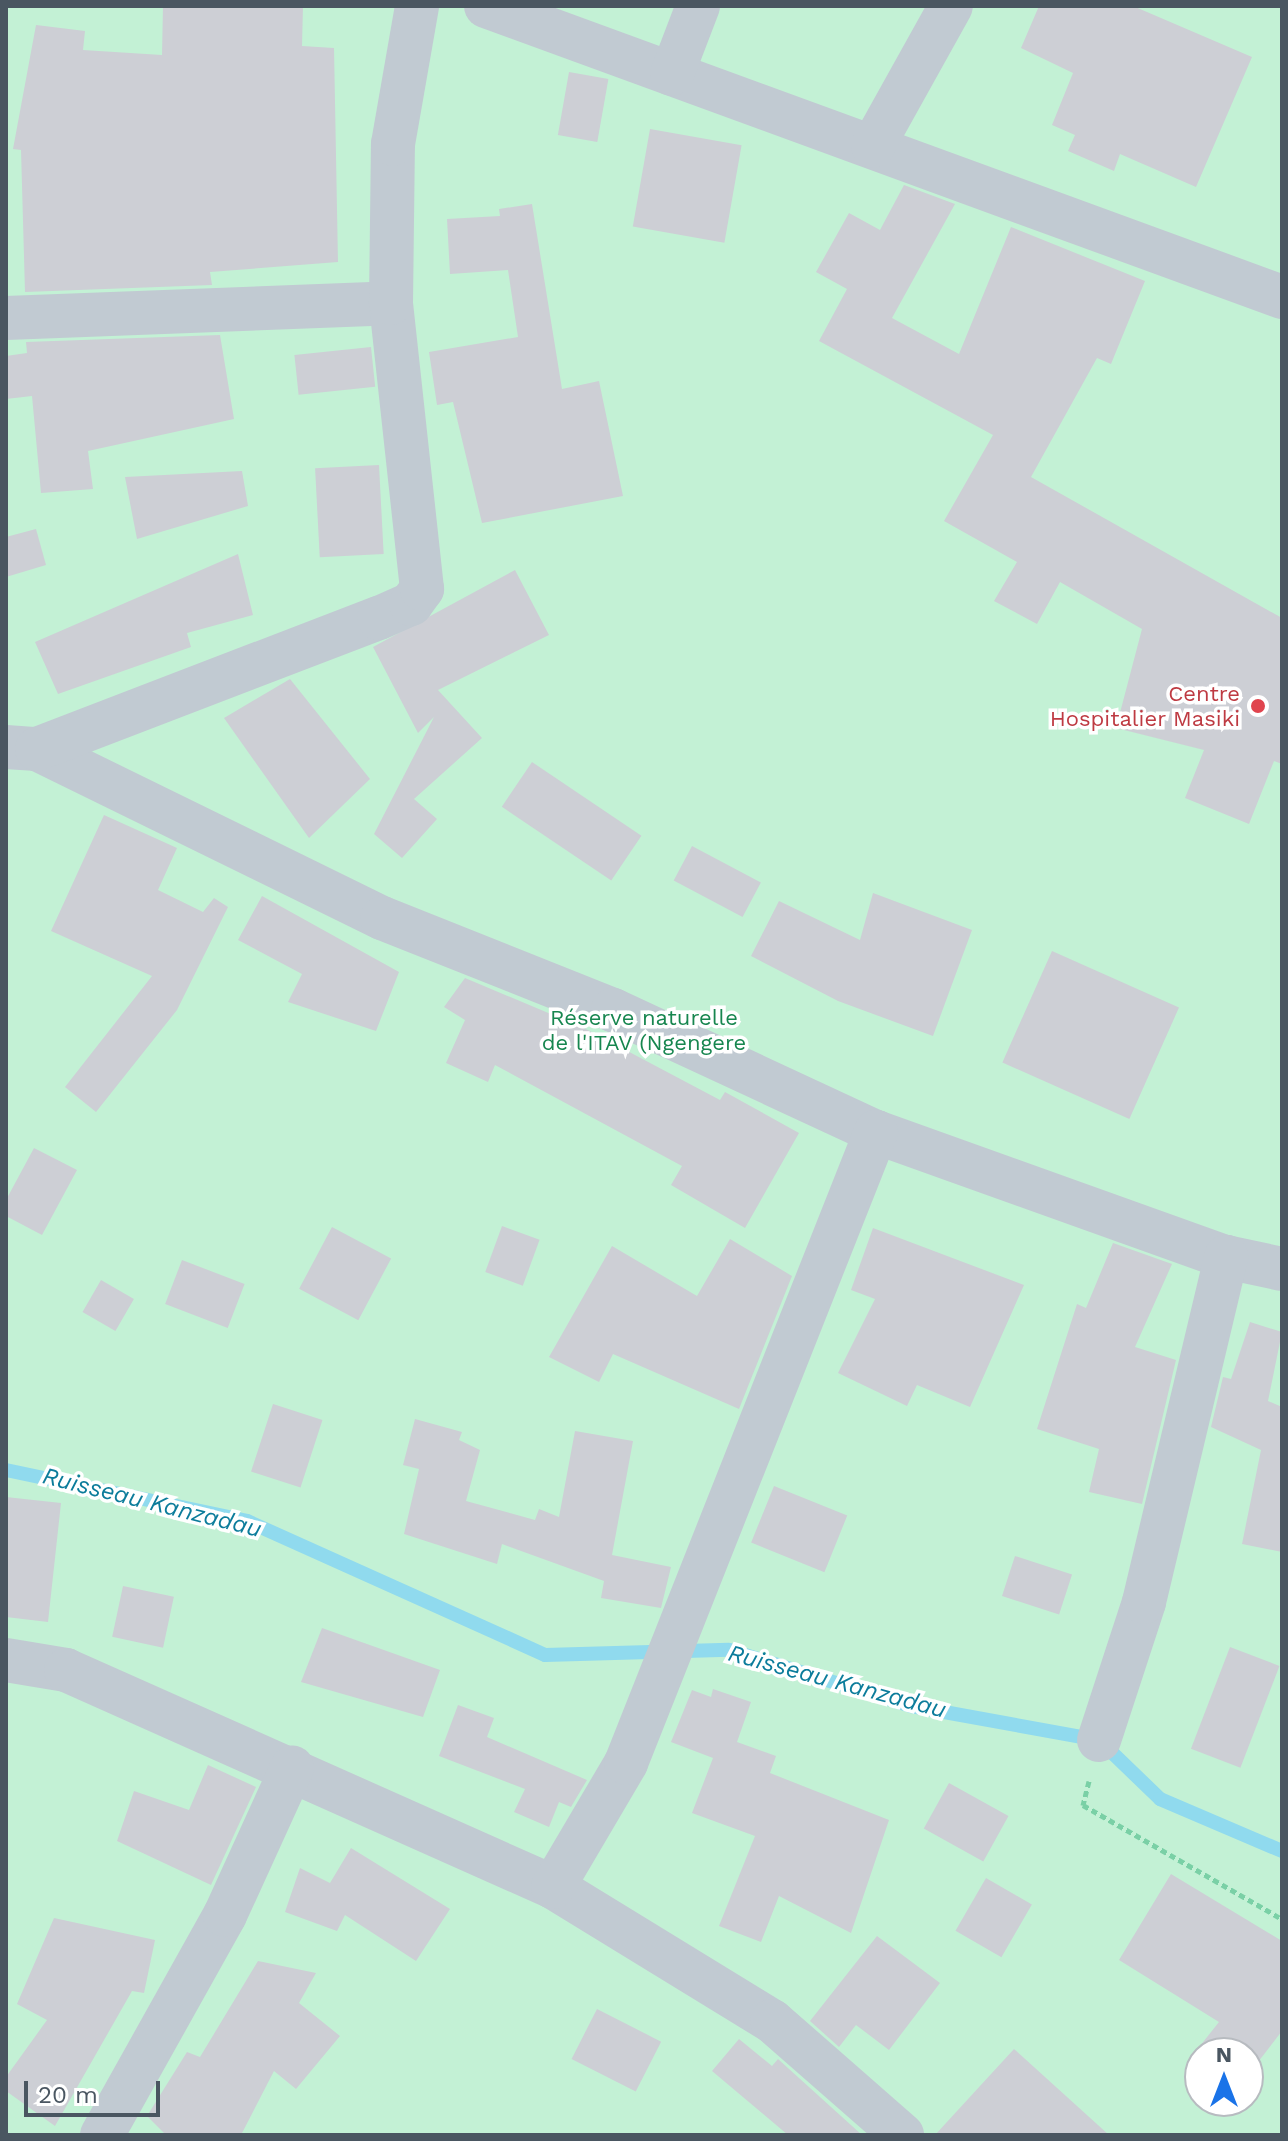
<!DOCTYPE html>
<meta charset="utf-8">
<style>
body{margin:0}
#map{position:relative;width:1288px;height:2141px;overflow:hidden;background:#f5f3f3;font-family:"Work Sans",sans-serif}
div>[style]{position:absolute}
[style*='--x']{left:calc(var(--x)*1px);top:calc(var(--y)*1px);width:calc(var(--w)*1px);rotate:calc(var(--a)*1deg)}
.green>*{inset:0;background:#c3f1d5}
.stream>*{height:14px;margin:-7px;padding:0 7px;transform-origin:7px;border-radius:7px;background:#90daee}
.building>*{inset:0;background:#cdcfd5;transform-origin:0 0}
.path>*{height:5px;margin-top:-2.5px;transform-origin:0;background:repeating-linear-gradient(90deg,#7ad0a6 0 6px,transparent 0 10px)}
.minor>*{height:44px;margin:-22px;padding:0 22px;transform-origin:22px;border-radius:22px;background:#c1cad2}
.dots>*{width:22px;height:22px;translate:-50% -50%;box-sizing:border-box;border:4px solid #fff;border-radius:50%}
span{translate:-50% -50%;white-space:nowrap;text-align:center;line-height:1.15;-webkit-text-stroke:7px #fff;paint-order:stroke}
.health-label{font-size:22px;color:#be3a42}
.right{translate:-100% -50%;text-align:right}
.park-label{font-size:22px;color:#17864f}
.water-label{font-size:24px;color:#0c7c9b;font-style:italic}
.frame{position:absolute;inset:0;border:8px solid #4a5661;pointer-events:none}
.north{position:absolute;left:1184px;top:2037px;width:80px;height:80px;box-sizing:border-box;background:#fff;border:2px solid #b7bbc0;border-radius:50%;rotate:0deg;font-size:22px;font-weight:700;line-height:32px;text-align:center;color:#4a5661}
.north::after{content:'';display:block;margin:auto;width:28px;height:36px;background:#1a73e8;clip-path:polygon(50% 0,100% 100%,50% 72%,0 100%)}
.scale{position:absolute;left:24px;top:2081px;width:136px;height:36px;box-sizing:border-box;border:4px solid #4a5661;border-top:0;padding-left:10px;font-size:24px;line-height:28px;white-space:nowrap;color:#4a5661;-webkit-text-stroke:6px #fff;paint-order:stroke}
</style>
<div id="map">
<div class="green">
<i style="clip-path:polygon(evenodd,6px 6px,1282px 6px,1282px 2135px,6px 2135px,6px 6px,1200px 2053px,1248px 2053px,1248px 2101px,1200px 2101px,1200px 2053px)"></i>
</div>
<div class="stream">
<i style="--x:6;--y:1470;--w:246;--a:11.9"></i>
<i style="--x:247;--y:1521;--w:327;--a:24.2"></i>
<i style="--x:545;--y:1655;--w:184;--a:-1.6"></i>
<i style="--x:729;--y:1650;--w:190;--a:17.1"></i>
<i style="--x:911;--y:1706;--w:191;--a:10.3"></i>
<i style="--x:1099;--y:1740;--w:85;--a:44"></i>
<i style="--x:1160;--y:1799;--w:133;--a:23.1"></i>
</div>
<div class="building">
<i style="clip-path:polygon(163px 6px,303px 6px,302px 46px,334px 48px,338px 262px,210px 272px,212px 285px,25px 292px,21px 150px,13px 149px,36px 25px,85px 31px,83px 50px,162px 55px)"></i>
<i style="clip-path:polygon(1039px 6px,1133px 6px,1252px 57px,1196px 187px,1120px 154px,1114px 171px,1068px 151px,1075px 135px,1052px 125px,1073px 73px,1021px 48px)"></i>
<i style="left:569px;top:72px;width:40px;height:64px;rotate:10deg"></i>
<i style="left:650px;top:129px;width:93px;height:99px;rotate:10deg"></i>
<i style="clip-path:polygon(904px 185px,955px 204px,892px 318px,959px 354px,1011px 227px,1145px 281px,1111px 364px,1097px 358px,1031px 477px,1282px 618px,1282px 764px,1274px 761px,1249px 824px,1185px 798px,1204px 750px,1116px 728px,1142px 629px,1060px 582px,1037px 624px,994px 601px,1017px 562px,944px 521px,993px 435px,819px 341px,847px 289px,816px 272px,849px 213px,880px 230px)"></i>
<i style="clip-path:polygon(532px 204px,562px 389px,599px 381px,623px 496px,482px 523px,453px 402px,437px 405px,429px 352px,518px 337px,508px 270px,450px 274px,447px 219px,500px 216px,499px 209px)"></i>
<i style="clip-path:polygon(220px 335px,234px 419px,88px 451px,93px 489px,41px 493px,32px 396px,6px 399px,6px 356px,27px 353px,26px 342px)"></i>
<i style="left:371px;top:347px;width:40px;height:77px;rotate:84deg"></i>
<i style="left:379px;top:465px;width:89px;height:64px;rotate:87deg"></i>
<i style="clip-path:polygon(242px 471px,248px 506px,137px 539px,125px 477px)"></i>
<i style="clip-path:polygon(36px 529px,46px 565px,6px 577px,6px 537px)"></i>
<i style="clip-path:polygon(238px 554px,253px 615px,187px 633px,191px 647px,58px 694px,35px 642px)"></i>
<i style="clip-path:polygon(515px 570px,549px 635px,438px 690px,482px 738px,414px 799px,437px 819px,402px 858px,374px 834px,434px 717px,418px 733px,373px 647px)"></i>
<i style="clip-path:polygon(290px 679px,370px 779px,309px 838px,224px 718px)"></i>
<i style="left:532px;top:762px;width:132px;height:54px;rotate:34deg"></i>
<i style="clip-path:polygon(104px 815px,177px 848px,158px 890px,203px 912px,214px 898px,228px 907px,177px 1010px,96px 1112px,65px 1087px,152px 976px,51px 931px)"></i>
<i style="left:692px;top:846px;width:78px;height:39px;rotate:28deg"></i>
<i style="clip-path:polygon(873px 893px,972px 930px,933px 1036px,838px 1001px,751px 956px,779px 901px,860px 940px)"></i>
<i style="clip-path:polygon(262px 896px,399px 972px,376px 1031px,288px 1002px,302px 974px,238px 940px)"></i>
<i style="left:1052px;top:951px;width:139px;height:122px;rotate:24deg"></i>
<i style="clip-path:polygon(465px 978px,584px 1028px,720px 1100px,725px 1092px,799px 1133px,745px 1228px,671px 1185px,682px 1166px,495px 1065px,488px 1082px,446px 1063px,465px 1020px,444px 1007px)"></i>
<i style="clip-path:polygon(34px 1148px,77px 1170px,42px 1235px,6px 1216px,6px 1200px)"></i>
<i style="left:502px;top:1226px;width:40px;height:49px;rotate:20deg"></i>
<i style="left:332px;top:1227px;width:67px;height:70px;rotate:28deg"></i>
<i style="clip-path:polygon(873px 1228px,1024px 1285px,970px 1407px,917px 1385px,907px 1406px,838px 1373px,875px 1299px,851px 1290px)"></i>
<i style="clip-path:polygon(730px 1239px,792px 1276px,739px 1409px,613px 1354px,599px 1382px,549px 1357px,612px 1246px,697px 1296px)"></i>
<i style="clip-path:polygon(1113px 1243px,1172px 1264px,1135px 1347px,1176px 1360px,1142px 1504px,1089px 1492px,1099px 1449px,1037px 1429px,1077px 1304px,1086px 1308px)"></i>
<i style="left:182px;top:1260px;width:67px;height:47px;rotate:21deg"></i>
<i style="left:101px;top:1280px;width:38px;height:37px;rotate:30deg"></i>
<i style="clip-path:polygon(1250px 1322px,1282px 1332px,1268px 1401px,1282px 1407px,1282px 1552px,1242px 1544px,1261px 1450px,1211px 1427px,1223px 1377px,1231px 1379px)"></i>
<i style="left:273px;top:1404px;width:52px;height:71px;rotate:18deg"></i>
<i style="clip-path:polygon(415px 1419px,462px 1432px,459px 1440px,480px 1450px,466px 1501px,535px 1520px,539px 1509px,559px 1517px,575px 1431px,633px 1441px,612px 1555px,671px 1567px,661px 1608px,601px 1598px,604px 1581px,502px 1544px,497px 1564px,404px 1534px,419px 1469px,403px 1465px)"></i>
<i style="left:774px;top:1486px;width:79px;height:61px;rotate:22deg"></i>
<i style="clip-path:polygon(6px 1497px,61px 1503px,48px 1622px,6px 1617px)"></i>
<i style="left:1015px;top:1556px;width:60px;height:42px;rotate:18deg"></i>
<i style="left:123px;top:1586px;width:52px;height:52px;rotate:12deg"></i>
<i style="clip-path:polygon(322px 1628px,440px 1670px,423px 1717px,301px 1682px)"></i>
<i style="left:1230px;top:1647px;width:53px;height:109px;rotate:21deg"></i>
<i style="clip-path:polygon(713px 1689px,751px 1702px,737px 1742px,776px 1756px,770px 1773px,889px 1820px,851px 1933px,779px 1896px,761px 1942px,719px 1926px,755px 1836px,692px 1813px,713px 1758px,671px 1742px,692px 1690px,711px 1697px)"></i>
<i style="clip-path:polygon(458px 1705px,494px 1718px,487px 1737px,587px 1780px,571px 1807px,559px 1802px,549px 1827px,514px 1812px,525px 1789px,439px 1756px)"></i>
<i style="clip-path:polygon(208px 1765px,256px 1787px,211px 1885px,117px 1841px,134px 1791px,189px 1810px)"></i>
<i style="left:949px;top:1783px;width:68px;height:52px;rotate:29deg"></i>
<i style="clip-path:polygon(351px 1848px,450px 1909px,416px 1961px,345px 1915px,337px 1931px,285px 1912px,300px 1868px,330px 1883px)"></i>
<i style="clip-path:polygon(1171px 1874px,1282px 1941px,1282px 2031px,1248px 2075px,1248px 2053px,1200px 2053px,1200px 2070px,1188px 2061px,1219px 2022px,1119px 1960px)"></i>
<i style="left:986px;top:1878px;width:53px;height:61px;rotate:30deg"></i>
<i style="clip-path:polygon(54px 1918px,155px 1940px,144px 1993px,132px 1991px,55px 2126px,6px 2091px,6px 2077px,47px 2020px,17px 2004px)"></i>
<i style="clip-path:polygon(877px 1936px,940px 1983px,889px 2050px,856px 2025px,839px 2047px,810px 2021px)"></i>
<i style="clip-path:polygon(258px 1961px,316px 1973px,299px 2003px,340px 2036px,296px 2089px,274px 2071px,241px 2135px,166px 2135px,147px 2116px,187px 2052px,200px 2057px)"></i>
<i style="left:597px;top:2009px;width:72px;height:56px;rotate:27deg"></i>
<i style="clip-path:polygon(739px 2039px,772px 2066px,778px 2059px,862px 2135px,788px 2135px,712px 2071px)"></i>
<i style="clip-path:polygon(1014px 2049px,1109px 2135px,935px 2135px)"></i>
</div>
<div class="path">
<i style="--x:1089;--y:1781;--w:25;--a:104"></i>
<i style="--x:1083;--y:1805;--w:229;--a:29.8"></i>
</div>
<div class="minor">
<i style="--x:486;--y:6;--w:848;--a:20.08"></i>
<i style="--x:672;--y:74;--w:73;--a:-69.1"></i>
<i style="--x:873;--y:146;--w:160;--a:-60.9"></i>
<i style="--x:6;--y:318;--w:385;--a:-2.2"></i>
<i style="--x:6;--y:747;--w:31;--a:4"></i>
<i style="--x:37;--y:749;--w:384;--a:26.1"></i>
<i style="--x:382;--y:918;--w:249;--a:21.7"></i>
<i style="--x:613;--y:1010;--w:290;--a:24.9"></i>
<i style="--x:876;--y:1132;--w:372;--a:19.7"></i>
<i style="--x:1226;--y:1257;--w:57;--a:12.1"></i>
<i style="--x:37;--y:749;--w:366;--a:-21"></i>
<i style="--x:379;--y:618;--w:35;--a:-24"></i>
<i style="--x:411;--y:604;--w:19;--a:-54"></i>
<i style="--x:422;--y:589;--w:288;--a:-96.2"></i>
<i style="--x:391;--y:303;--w:159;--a:-89.3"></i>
<i style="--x:393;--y:144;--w:140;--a:-80.1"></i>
<i style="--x:6;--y:1660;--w:61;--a:9.5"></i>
<i style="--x:66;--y:1670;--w:533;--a:24.02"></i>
<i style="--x:553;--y:1887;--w:257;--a:31.5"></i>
<i style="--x:772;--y:2021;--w:173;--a:41.2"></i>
<i style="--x:1099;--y:1740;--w:145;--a:-71.9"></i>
<i style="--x:1144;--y:1602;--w:355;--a:-76.6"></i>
<i style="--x:553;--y:1887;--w:144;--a:-59.5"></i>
<i style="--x:626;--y:1763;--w:679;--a:-68.39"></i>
<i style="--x:102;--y:2135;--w:252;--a:-60.8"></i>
<i style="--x:225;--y:1915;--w:162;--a:-65.5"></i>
</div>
<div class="dots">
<i style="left:1258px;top:706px;background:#e0444e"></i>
</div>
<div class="health-label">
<span class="right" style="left:1240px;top:706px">Centre<br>Hospitalier Masiki</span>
</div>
<div class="park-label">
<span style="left:644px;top:1030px">Réserve naturelle<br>de l'ITAV (Ngengere</span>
</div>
<div class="water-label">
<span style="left:152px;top:1503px;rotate:14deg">Ruisseau Kanzadau</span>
<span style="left:837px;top:1682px;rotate:15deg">Ruisseau Kanzadau</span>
</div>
<div class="frame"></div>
<div class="north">N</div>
<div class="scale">20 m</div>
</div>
